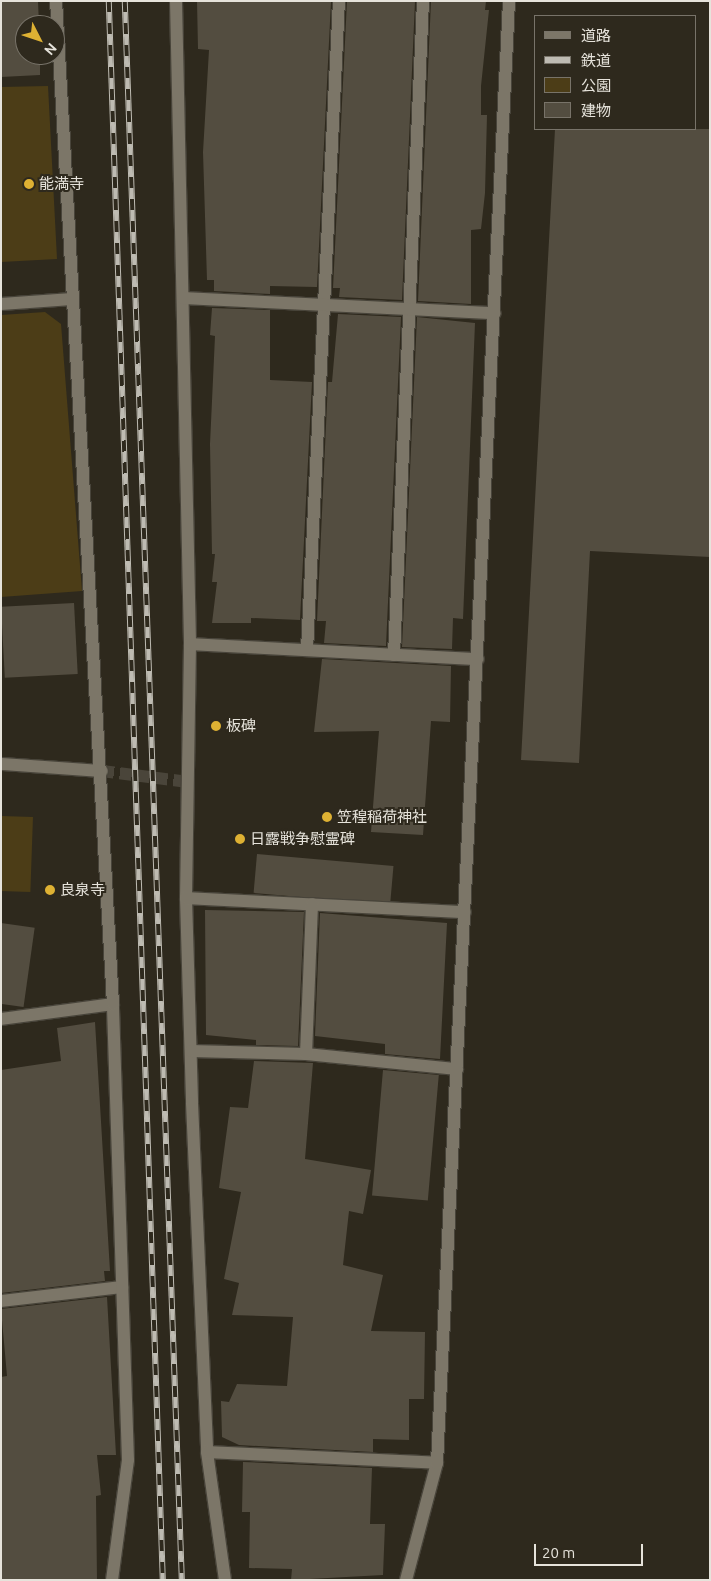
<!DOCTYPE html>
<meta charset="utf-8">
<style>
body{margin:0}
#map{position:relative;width:711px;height:1581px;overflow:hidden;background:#2e291d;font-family:Ubuntu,"Noto Sans JP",sans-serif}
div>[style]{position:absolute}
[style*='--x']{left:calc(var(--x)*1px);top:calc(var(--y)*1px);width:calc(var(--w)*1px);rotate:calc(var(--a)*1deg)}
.green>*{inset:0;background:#4c3d17;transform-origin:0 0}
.building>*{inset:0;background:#534d40;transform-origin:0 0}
.minor-tunnel>*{height:12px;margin-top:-6px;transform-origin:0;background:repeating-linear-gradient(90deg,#4a453a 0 12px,transparent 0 18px)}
.roads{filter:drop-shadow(1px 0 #48443a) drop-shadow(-1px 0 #48443a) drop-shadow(0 1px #48443a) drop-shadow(0 -1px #48443a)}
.service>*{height:12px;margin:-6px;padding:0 6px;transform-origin:6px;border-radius:6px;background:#7c7668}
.minor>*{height:12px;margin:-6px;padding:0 6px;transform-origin:6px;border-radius:6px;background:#7c7668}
.tertiary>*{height:12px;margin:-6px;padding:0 6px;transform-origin:6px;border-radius:6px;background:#7c7668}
.rail>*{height:5.5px;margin-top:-2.75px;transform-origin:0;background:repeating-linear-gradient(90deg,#2e291d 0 11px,#bebbb2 0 22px);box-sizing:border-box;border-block:1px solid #bebbb2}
.dots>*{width:14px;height:14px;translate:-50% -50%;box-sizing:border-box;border:2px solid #2e291d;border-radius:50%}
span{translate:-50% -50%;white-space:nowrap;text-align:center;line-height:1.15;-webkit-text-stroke:4px #2e291d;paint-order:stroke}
.poi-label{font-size:15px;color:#e6e3db}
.left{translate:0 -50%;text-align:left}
.frame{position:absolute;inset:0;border:2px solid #e6e3db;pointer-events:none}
.legend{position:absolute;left:534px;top:15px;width:162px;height:115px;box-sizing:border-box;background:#2e291d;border:1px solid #787369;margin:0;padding:6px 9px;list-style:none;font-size:15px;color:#e6e3db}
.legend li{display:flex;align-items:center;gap:10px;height:25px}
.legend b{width:25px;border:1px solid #787369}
.north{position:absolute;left:15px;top:15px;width:50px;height:50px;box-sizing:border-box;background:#2e291d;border:1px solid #787369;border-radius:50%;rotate:131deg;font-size:14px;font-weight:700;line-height:20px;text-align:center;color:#e6e3db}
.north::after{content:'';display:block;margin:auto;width:18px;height:22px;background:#deb133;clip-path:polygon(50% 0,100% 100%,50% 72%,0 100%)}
.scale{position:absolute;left:534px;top:1544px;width:109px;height:22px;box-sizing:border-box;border:2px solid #e6e3db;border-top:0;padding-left:6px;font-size:15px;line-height:18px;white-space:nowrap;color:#e6e3db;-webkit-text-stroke:4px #2e291d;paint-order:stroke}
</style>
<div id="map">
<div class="green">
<i style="clip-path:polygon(48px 86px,57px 259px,1px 262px,1px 87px)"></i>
<i style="clip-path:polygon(45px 312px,61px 324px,82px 591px,1px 597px,1px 315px)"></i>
<i style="left:1px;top:816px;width:32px;height:75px;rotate:2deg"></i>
</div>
<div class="building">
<i style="clip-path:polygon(1px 1px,38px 1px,39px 25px,25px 25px,25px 55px,40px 55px,40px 75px,1px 77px)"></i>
<i style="clip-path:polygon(197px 1px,331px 1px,317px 287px,270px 286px,270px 294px,214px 291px,214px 280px,207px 280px,203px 152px,209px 50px,198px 49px)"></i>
<i style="clip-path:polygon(347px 1px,415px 1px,402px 300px,339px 297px,340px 288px,333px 288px)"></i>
<i style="clip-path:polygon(431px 1px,486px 1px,485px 10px,489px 10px,481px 86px,481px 115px,487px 115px,485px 193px,481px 229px,471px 230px,471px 304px,418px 301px)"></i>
<i style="clip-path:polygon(555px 129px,710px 129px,710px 557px,590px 551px,579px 763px,521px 760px)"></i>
<i style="clip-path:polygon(212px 308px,270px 310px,270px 380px,312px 382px,300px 620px,251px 618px,251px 623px,212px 623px,217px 582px,212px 582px,215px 554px,212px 554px,210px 444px,215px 336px,210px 335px)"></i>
<i style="clip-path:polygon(338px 314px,401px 317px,386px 646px,324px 643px,326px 621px,317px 621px,328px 382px,332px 382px)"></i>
<i style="clip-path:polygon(417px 317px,475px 323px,463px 619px,453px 618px,452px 649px,402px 647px)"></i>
<i style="left:74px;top:603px;width:71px;height:73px;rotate:87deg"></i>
<i style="clip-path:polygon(322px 659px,451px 666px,450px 722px,431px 721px,423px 835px,371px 832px,379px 731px,314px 732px)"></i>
<i style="left:257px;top:854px;width:137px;height:39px;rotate:5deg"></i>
<i style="clip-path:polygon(205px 910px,304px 912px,298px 1046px,256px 1045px,256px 1040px,206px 1035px)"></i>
<i style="clip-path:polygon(320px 913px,447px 923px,440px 1059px,385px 1054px,385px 1044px,315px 1036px)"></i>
<i style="left:1px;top:923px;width:34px;height:80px;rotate:8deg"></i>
<i style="clip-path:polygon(95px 1022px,110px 1271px,104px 1271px,105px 1281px,1px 1293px,1px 1070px,61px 1061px,57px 1028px)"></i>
<i style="clip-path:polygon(254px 1061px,313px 1063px,305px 1159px,371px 1170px,363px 1214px,349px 1211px,343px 1265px,383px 1275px,371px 1331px,425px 1332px,424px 1399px,409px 1399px,409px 1440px,373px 1439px,373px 1452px,239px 1445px,222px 1437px,221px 1401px,229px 1402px,237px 1384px,287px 1386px,293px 1317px,232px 1315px,239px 1283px,224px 1279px,241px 1192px,219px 1188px,230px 1107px,248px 1108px)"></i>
<i style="left:383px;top:1070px;width:56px;height:126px;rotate:5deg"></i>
<i style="clip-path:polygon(107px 1297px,116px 1455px,97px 1455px,101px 1495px,96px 1496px,97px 1580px,1px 1580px,1px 1377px,7px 1376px,1px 1309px)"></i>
<i style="clip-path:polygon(243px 1462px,372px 1468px,370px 1524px,385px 1524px,383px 1575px,291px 1580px,292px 1569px,249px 1568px,250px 1512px,242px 1512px)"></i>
</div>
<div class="minor-tunnel">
<i style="--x:102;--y:771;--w:87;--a:7.3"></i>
</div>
<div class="roads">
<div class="service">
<i style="--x:307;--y:650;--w:650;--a:-87.18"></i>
<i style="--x:394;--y:655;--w:655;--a:-87.46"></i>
</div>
<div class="minor">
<i style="--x:176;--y:1;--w:643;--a:88.75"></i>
<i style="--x:190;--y:644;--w:254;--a:90.9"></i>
<i style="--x:186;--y:898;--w:205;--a:88.3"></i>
<i style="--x:192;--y:1103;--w:349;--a:87.5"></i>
<i style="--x:207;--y:1452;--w:129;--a:82"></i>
<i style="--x:183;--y:298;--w:312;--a:2.8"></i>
<i style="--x:1;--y:304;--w:71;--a:-4"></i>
<i style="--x:190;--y:644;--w:288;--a:3"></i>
<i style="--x:1;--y:764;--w:101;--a:4"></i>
<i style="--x:186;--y:898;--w:279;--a:2.9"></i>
<i style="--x:191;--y:1051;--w:115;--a:1.5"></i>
<i style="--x:306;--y:1054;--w:152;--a:5.7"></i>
<i style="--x:306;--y:1054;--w:150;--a:-87.7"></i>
<i style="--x:1;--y:1301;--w:122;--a:-6.6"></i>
<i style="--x:207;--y:1452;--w:230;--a:2.7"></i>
<i style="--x:112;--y:1580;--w:121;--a:-82.4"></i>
<i style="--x:128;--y:1460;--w:456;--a:-91.9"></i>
<i style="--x:406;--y:1580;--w:121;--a:-75.2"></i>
<i style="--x:437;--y:1463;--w:1464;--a:-87.18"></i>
</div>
<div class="tertiary">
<i style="--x:1;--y:1019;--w:113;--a:-7.6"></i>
<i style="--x:113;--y:1004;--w:1005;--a:-93.25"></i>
</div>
</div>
<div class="rail">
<i style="--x:109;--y:1;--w:1580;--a:88.04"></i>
<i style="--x:125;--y:1;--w:1580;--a:87.93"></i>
</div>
<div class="dots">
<i style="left:29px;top:184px;background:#deb133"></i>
<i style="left:216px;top:726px;background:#deb133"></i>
<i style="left:327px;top:817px;background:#deb133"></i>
<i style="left:240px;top:839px;background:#deb133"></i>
<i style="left:50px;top:890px;background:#deb133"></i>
</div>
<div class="poi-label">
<span class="left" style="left:39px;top:184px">能満寺</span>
<span class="left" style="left:226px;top:726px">板碑</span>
<span class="left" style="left:337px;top:817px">笠䅣稲荷神社</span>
<span class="left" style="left:250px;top:839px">日露戦争慰霊碑</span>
<span class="left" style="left:60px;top:890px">良泉寺</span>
</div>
<div class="frame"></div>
<ul class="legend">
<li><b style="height:6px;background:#7c7668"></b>道路</li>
<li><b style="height:6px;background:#bebbb2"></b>鉄道</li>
<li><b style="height:14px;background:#4c3d17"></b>公園</li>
<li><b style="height:14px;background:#534d40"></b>建物</li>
</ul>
<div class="north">N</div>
<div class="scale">20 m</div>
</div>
